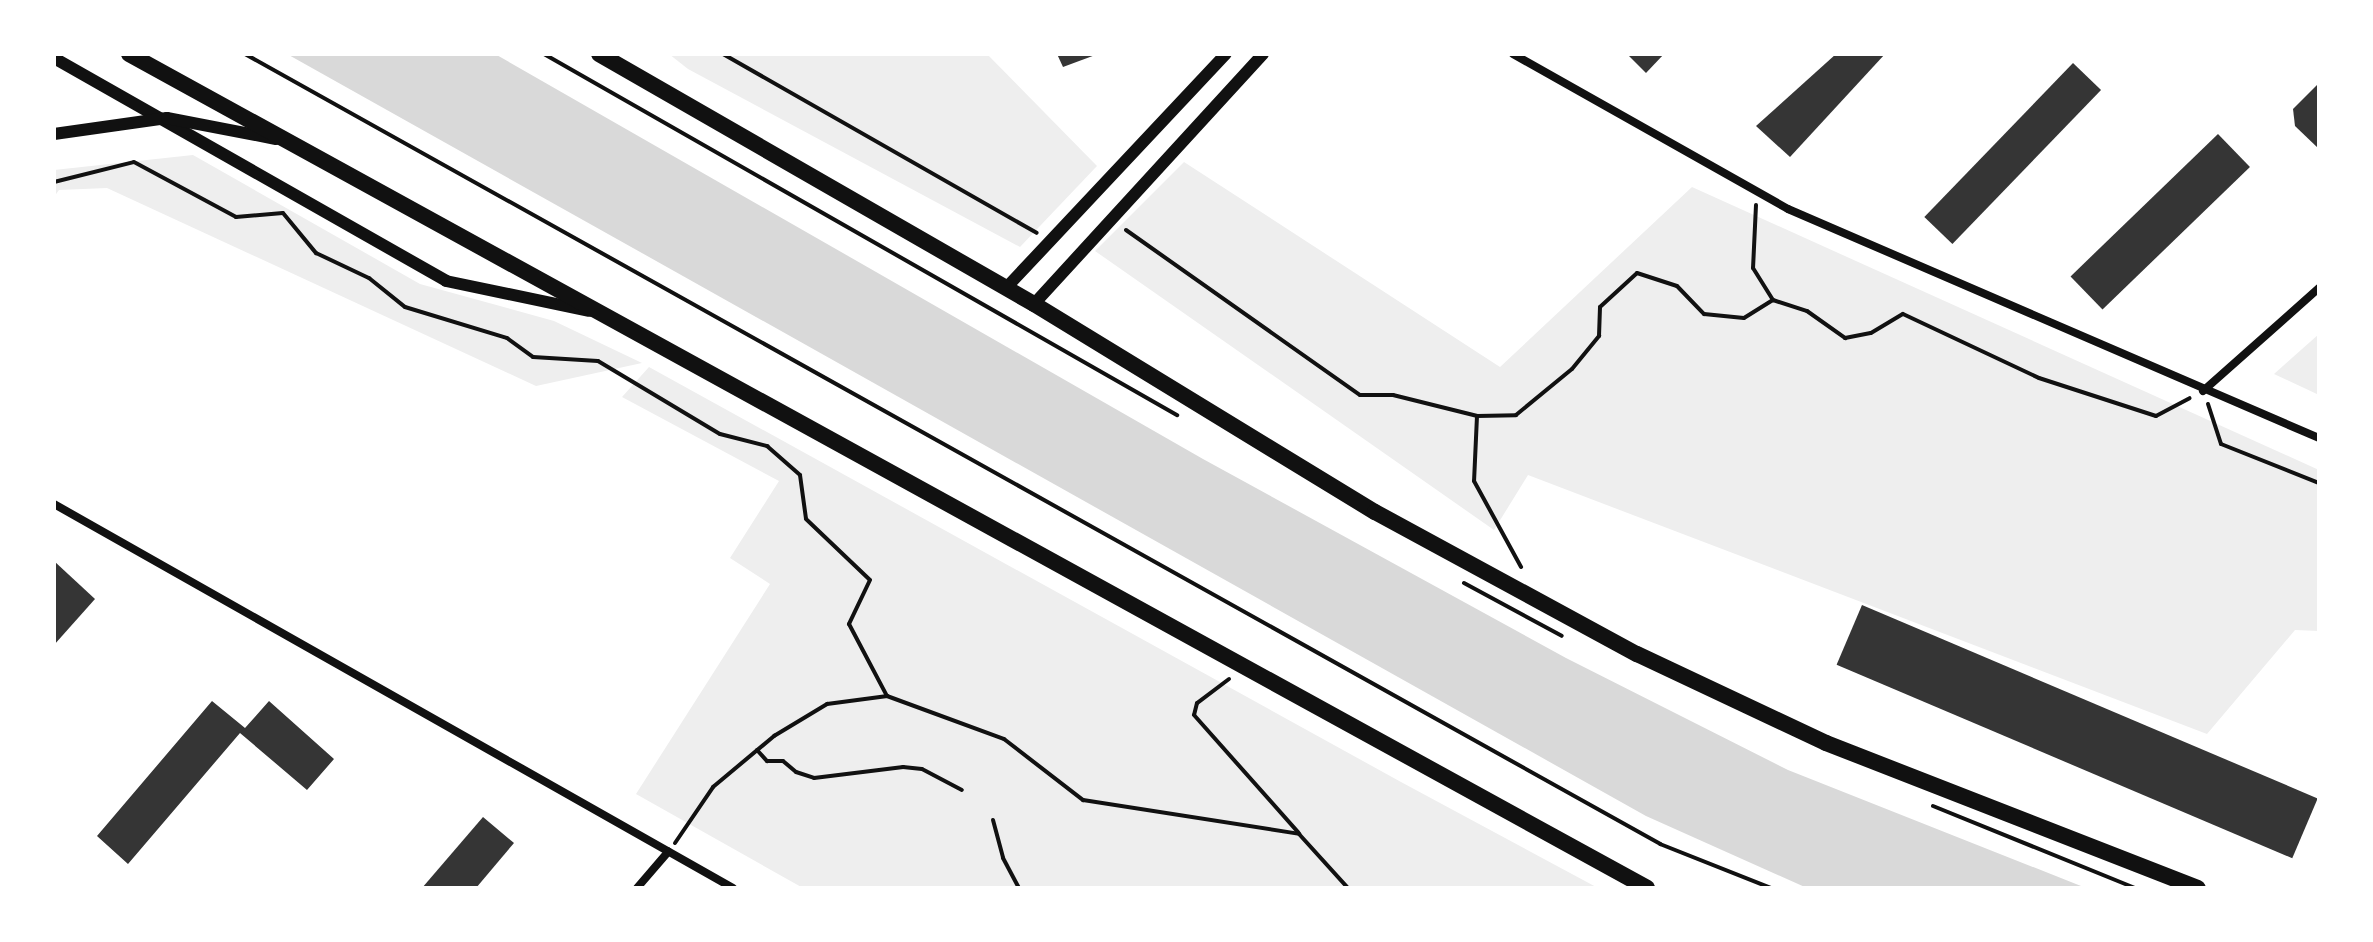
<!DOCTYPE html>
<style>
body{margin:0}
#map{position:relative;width:2373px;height:942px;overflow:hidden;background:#fff;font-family:Overpass,sans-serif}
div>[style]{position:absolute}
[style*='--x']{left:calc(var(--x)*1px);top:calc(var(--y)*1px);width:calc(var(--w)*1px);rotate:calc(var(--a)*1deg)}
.green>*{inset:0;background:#eee}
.water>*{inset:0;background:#d9d9d9}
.building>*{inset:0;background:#353535;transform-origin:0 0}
.path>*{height:4px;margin:-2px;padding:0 2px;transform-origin:2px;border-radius:2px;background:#111}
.minor>*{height:8px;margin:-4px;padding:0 4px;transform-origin:4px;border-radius:4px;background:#111}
.tertiary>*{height:12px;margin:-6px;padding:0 6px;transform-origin:6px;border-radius:6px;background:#111}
.trunk>*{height:16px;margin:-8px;padding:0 8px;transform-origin:8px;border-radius:8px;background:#111}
span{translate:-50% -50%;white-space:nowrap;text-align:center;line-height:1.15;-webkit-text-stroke:7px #fff;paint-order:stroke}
.frame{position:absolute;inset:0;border:56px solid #fff;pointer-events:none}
</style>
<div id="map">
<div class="green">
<i style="clip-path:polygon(669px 54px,987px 54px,1097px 166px,1020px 247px,688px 69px)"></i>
<i style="clip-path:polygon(193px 155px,420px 284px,554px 321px,642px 363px,536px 386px,107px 188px,59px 190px,54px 197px,54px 170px)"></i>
<i style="clip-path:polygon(1184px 162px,1500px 367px,1692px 187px,2319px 470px,2319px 631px,2295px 630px,2207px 734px,1528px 475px,1494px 530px,1095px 251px)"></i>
<i style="clip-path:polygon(2319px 334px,2319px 395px,2274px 374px)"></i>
<i style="clip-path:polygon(649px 367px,1401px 782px,1598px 888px,803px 888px,636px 794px,770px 584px,730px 558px,779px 481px,622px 397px)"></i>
</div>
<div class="water">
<i style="clip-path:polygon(287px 54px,495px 54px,1203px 459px,1566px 658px,1788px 770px,2086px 888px,1807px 888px,1646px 816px)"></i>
</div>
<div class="building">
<i style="clip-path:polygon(1057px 54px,1098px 54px,1063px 67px)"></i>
<i style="clip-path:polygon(1627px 54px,1664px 54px,1646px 73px)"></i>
<i style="clip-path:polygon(1836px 54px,1885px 54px,1790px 157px,1756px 126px)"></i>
<i style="left:2073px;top:63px;width:39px;height:214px;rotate:44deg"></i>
<i style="clip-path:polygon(2319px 83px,2319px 149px,2295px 126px,2293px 109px)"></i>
<i style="left:2218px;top:134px;width:46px;height:205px;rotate:46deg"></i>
<i style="clip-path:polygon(54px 561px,95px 599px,54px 645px)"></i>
<i style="left:1862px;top:605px;width:495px;height:65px;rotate:23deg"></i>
<i style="clip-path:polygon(212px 701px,245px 728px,269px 701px,334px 759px,307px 790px,240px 733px,128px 864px,97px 836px)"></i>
<i style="clip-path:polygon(483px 817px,514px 843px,476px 888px,422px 888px)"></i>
</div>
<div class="path">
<i style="--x:245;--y:54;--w:1621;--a:29.17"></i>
<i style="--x:1660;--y:844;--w:119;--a:21.6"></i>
<i style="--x:544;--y:54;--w:729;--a:29.7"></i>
<i style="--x:723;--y:54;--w:361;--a:29.7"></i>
<i style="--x:54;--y:182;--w:82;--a:-14"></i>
<i style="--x:134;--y:162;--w:116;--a:28.3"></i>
<i style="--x:236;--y:217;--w:47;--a:-4.9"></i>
<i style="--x:283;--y:213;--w:52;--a:50.5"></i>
<i style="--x:316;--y:253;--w:59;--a:25.3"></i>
<i style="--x:369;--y:278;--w:46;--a:38.9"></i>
<i style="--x:405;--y:307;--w:107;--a:16.9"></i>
<i style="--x:507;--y:338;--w:32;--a:36"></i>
<i style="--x:533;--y:357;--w:65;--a:3.5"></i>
<i style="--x:598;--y:361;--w:142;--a:30.9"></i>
<i style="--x:720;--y:434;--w:49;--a:14.3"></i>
<i style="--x:767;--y:446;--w:44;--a:41.3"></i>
<i style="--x:800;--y:475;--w:44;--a:82.2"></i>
<i style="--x:806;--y:519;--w:88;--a:43.6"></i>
<i style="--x:870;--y:580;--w:49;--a:115.5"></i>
<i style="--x:849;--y:624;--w:81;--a:62.2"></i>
<i style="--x:1756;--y:205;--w:63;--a:92.7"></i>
<i style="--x:1753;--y:268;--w:38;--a:58"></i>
<i style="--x:1126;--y:230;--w:286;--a:35.2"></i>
<i style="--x:1360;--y:395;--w:33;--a:0"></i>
<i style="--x:1393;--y:395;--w:87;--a:14"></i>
<i style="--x:1477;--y:416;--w:39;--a:-1"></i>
<i style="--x:1516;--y:415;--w:72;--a:-39.4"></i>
<i style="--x:1572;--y:369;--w:43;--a:-50.7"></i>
<i style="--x:1599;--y:336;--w:29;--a:-88"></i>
<i style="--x:1600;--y:307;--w:50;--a:-42.6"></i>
<i style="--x:1637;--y:273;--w:42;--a:18"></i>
<i style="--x:1677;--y:286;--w:39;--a:46"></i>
<i style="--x:1704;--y:314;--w:40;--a:5.7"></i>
<i style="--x:1744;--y:318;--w:34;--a:-32"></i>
<i style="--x:1773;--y:300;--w:36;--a:18"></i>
<i style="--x:1807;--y:311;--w:47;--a:35.4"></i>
<i style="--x:1845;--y:338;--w:26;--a:-11"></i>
<i style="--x:1871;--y:333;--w:37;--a:-31"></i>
<i style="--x:1903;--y:314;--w:150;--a:25.2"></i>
<i style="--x:2039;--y:378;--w:123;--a:18"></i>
<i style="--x:2156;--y:416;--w:38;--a:-28"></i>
<i style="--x:2208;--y:404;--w:42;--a:72"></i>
<i style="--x:2221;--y:444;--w:105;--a:21.7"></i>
<i style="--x:1477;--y:416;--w:65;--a:92.6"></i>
<i style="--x:1474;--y:481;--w:98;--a:61.3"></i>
<i style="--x:1464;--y:583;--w:111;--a:28.4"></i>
<i style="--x:1229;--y:679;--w:40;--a:143"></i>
<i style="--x:1197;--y:703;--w:12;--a:104"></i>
<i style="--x:1194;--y:715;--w:157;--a:48.4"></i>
<i style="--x:757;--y:750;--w:15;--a:48"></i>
<i style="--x:767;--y:761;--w:16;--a:0"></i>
<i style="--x:783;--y:761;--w:17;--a:40"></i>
<i style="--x:796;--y:772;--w:19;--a:18"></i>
<i style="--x:814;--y:778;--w:90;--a:-7"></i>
<i style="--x:903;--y:767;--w:19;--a:6"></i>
<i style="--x:922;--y:769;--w:45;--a:27.7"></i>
<i style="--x:1933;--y:806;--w:218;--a:22.1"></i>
<i style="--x:993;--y:820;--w:39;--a:75"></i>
<i style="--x:1003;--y:858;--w:34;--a:62"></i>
<i style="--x:675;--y:843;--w:68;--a:-55.8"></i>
<i style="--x:713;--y:787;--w:80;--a:-39.9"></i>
<i style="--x:774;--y:736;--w:62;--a:-31.1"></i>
<i style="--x:827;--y:704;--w:61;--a:-7.6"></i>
<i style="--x:887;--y:696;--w:125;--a:20.2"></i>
<i style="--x:1004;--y:739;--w:100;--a:37.7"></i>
<i style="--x:1083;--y:800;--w:219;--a:8.9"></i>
<i style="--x:1299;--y:834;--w:73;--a:47.8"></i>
</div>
<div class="minor">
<i style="--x:1513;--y:54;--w:316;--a:29.4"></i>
<i style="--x:1788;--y:209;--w:578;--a:23.33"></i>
<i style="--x:2203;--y:391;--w:155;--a:-41.6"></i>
<i style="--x:54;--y:504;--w:780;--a:29.49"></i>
<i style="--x:637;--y:888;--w:48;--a:-49.3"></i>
</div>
<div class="tertiary">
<i style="--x:54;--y:58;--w:451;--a:29.6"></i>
<i style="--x:446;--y:281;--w:146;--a:11.8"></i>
<i style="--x:54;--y:134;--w:114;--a:-8.1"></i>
<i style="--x:167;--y:118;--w:111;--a:10.9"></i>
<i style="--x:1006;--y:288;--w:321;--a:-46.8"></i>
<i style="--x:1034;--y:304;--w:339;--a:-47.5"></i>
</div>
<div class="trunk">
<i style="--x:129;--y:54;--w:1732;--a:28.78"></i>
<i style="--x:599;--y:54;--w:502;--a:29.89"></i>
<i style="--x:1034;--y:304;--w:399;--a:31.4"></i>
<i style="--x:1375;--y:512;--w:298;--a:28.5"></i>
<i style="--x:1637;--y:654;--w:209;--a:25.2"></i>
<i style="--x:1826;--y:743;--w:399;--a:21.3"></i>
</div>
<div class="frame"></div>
</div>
